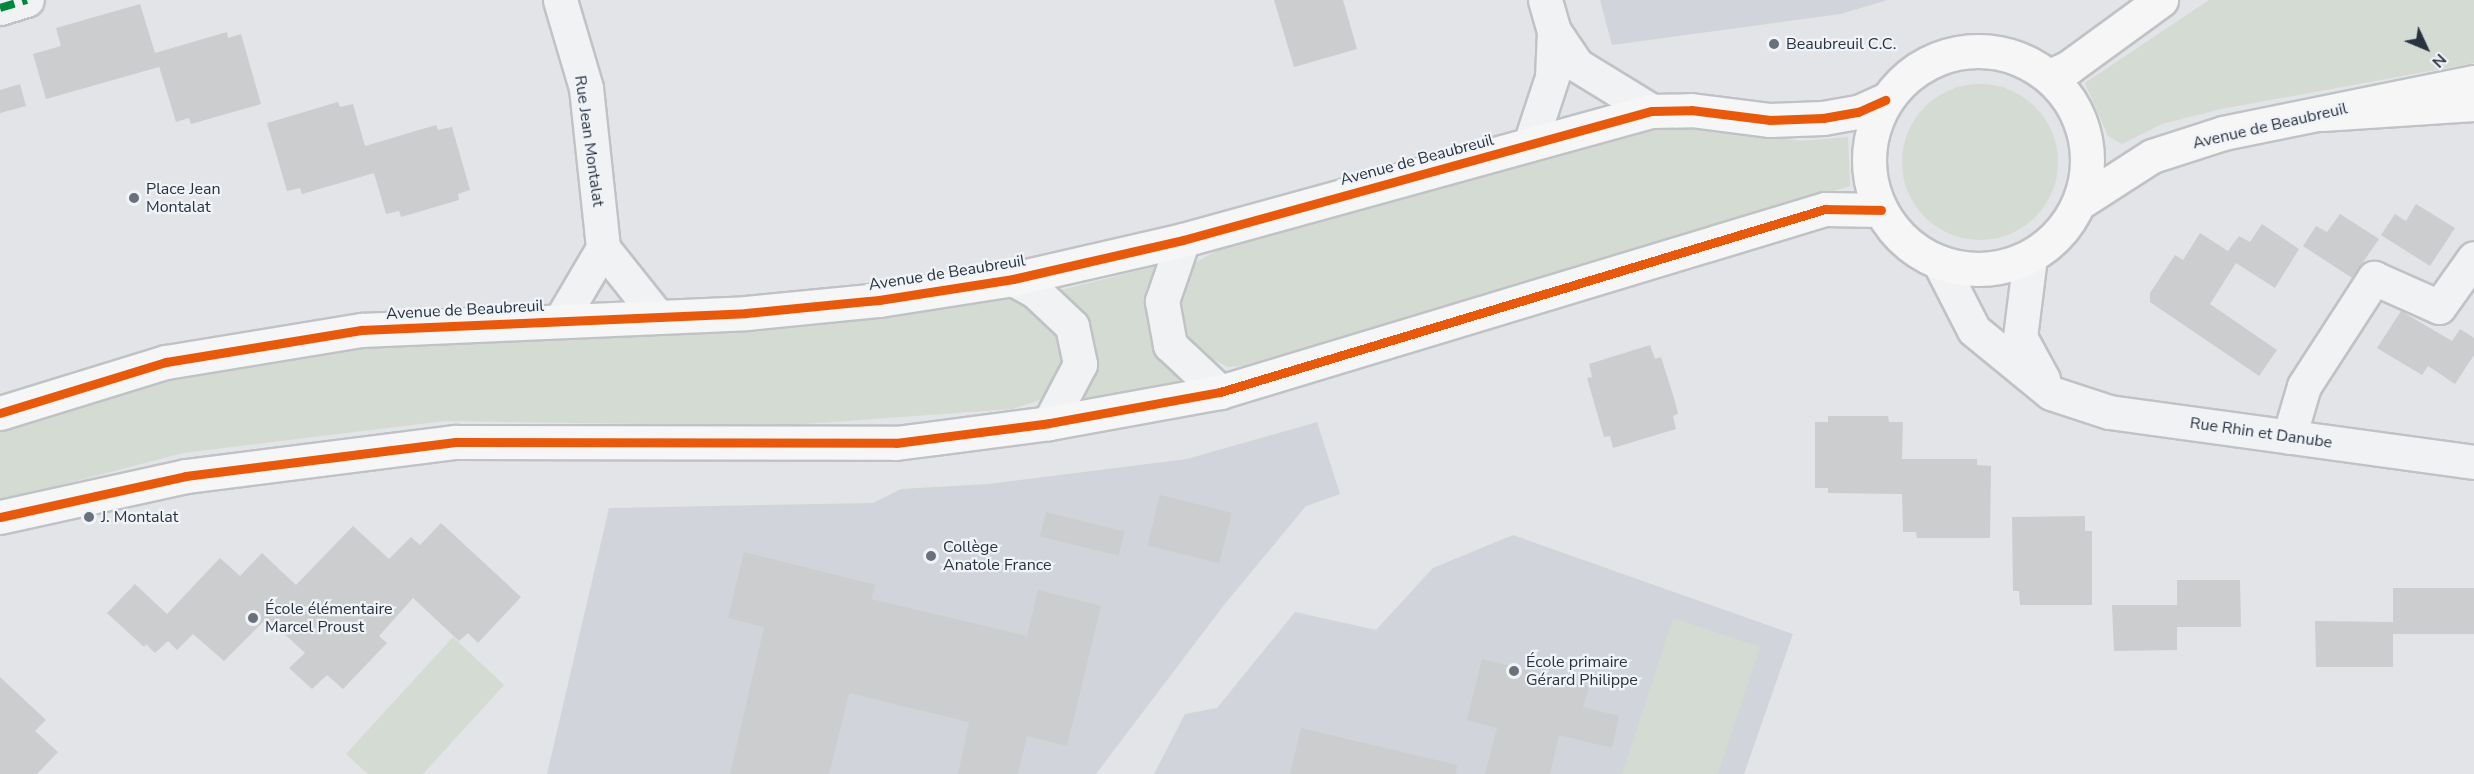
<!DOCTYPE html>
<meta charset="utf-8">
<style>
body{margin:0}
#map{position:relative;width:2474px;height:774px;overflow:hidden;background:#e2e4e7;font-family:"Nunito Sans",sans-serif}
div>[style]{position:absolute}
[style*='--x']{left:calc(var(--x)*1px);top:calc(var(--y)*1px);width:calc(var(--w)*1px);rotate:calc(var(--a)*1deg)}
.built>*{inset:0;background:#d1d4da}
.green>*{inset:0;background:#d3dbd3;transform-origin:0 0}
.round{border-radius:50%}
.building>*{inset:0;background:#cbcdcf;transform-origin:0 0}
.roads{filter:drop-shadow(2px 0 #c0c2c5) drop-shadow(-2px 0 #c0c2c5) drop-shadow(0 2px #c0c2c5) drop-shadow(0 -2px #c0c2c5)}
.minor>*{height:33px;margin:-16.5px;padding:0 16.5px;transform-origin:16.5px;border-radius:16.5px;background:#f1f2f4}
.major>*{height:33px;margin:-16.5px;padding:0 16.5px;transform-origin:16.5px;border-radius:16.5px;background:#f6f6f6}
.major>.ring{margin:-16.5px;padding:0;box-sizing:content-box;background:none;border:33px solid #f6f6f6;border-radius:50%}
.highway>*{height:33px;margin:-16.5px;padding:0 16.5px;transform-origin:16.5px;border-radius:16.5px;background:#f6f6f6}
.quiet>*{height:8px;margin-top:-4px;transform-origin:0;background:repeating-linear-gradient(90deg,#00873e 0 15px,transparent 0 23px)}
.cycleway>*{height:9px;margin:-4.5px;padding:0 4.5px;transform-origin:4.5px;border-radius:4.5px;background:#e8590c}
.dots>*{width:16px;height:16px;translate:-50% -50%;box-sizing:border-box;border:3px solid #f0f3f7;border-radius:50%}
span{translate:-50% -50%;white-space:nowrap;text-align:center;line-height:1.15;-webkit-text-stroke:4.5px #f0f3f7;paint-order:stroke}
.poi-label{font-size:16px;color:#293340}
.left{translate:0 -50%;text-align:left}
.street-label{font-size:16px;color:#293340}
.north{position:absolute;left:2396px;top:18px;width:60px;height:60px;-webkit-text-stroke:4px #f0f3f7;paint-order:stroke;rotate:134deg;font-size:16px;font-weight:700;line-height:24px;text-align:center;color:#293340}
.north::after{content:'';display:block;margin:auto;width:21px;height:27px;background:#293340;clip-path:polygon(50% 0,100% 100%,50% 72%,0 100%)}
</style>
<div id="map">
<div class="built">
<i style="clip-path:polygon(1600px 0,1888px 0,1840px 14px,1612px 45px)"></i>
<i style="clip-path:polygon(1317px 422px,1340px 494px,1306px 506px,1224px 605px,1096px 774px,547px 774px,609px 508px,873px 503px,901px 489px,988px 484px,1187px 459px)"></i>
<i style="clip-path:polygon(1513px 535px,1793px 634px,1744px 774px,1154px 774px,1185px 714px,1217px 708px,1295px 612px,1376px 630px,1433px 568px)"></i>
</div>
<div class="green">
<i style="clip-path:polygon(2209px 0,2474px 0,2474px 63px,2221px 109px,2162px 124px,2122px 144px,2108px 136px,2085px 83px)"></i>
<i class="round" style="left:1902px;top:84px;width:156px;height:156px"></i>
<i style="clip-path:polygon(1675px 126px,1801px 141px,1848px 137px,1850px 186px,1254px 365px,1228px 367px,1203px 354px,1187px 334px,1176px 312px,1177px 288px,1191px 265px,1218px 250px,1594px 144px)"></i>
<i style="left:1161px;top:265px;width:122px;height:113px;rotate:76deg"></i>
<i style="clip-path:polygon(1020px 298px,1044px 311px,1066px 343px,1063px 368px,1052px 387px,1040px 400px,1012px 409px,777px 426px,445px 421px,183px 453px,0 501px,0 430px,168px 381px,230px 367px,330px 348px,506px 337px,715px 331px)"></i>
<i style="clip-path:polygon(1673px 618px,1760px 647px,1718px 774px,1622px 774px)"></i>
<i style="clip-path:polygon(453px 637px,504px 685px,423px 774px,368px 774px,346px 754px)"></i>
</div>
<div class="building">
<i style="clip-path:polygon(1274px 0,1343px 0,1357px 49px,1294px 67px)"></i>
<i style="clip-path:polygon(140px 4px,155px 53px,227px 32px,228px 38px,241px 34px,261px 104px,191px 124px,189px 118px,176px 122px,158px 63px,159px 67px,46px 99px,33px 54px,61px 46px,56px 28px)"></i>
<i style="clip-path:polygon(20px 84px,26px 106px,0 113px,0 90px)"></i>
<i style="clip-path:polygon(338px 102px,340px 107px,353px 104px,365px 146px,436px 125px,438px 130px,452px 127px,470px 190px,458px 194px,459px 200px,401px 217px,399px 211px,386px 214px,374px 173px,302px 194px,300px 188px,287px 191px,267px 123px)"></i>
<i style="clip-path:polygon(2416px 204px,2455px 228px,2430px 266px,2381px 235px,2395px 214px,2406px 221px)"></i>
<i style="clip-path:polygon(2340px 214px,2379px 239px,2352px 278px,2303px 246px,2316px 226px,2327px 232px)"></i>
<i style="clip-path:polygon(2262px 224px,2299px 249px,2275px 288px,2236px 263px,2210px 304px,2277px 350px,2259px 376px,2150px 302px,2150px 293px,2175px 255px,2183px 260px,2200px 233px,2228px 251px,2239px 236px,2250px 242px)"></i>
<i style="clip-path:polygon(2401px 311px,2452px 341px,2460px 329px,2474px 338px,2474px 355px,2455px 384px,2428px 366px,2422px 375px,2377px 348px)"></i>
<i style="clip-path:polygon(1650px 345px,1655px 359px,1661px 357px,1674px 398px,1678px 414px,1673px 416px,1676px 429px,1613px 448px,1610px 436px,1604px 437px,1587px 378px,1592px 377px,1589px 364px)"></i>
<i style="clip-path:polygon(1828px 416px,1888px 416px,1889px 422px,1903px 422px,1902px 459px,1977px 459px,1977px 465px,1991px 466px,1990px 538px,1917px 538px,1916px 532px,1903px 532px,1902px 494px,1828px 493px,1828px 488px,1815px 488px,1815px 422px,1828px 422px)"></i>
<i style="left:1160px;top:495px;width:74px;height:52px;rotate:14deg"></i>
<i style="left:1046px;top:512px;width:81px;height:25px;rotate:14deg"></i>
<i style="clip-path:polygon(2085px 516px,2085px 531px,2092px 531px,2092px 605px,2020px 605px,2019px 591px,2013px 591px,2012px 517px)"></i>
<i style="clip-path:polygon(441px 523px,521px 597px,478px 643px,468px 633px,459px 641px,413px 598px,379px 636px,387px 643px,343px 689px,327px 675px,312px 689px,289px 668px,305px 653px,267px 618px,224px 661px,193px 634px,177px 650px,168px 641px,155px 653px,146px 644px,144px 647px,107px 613px,135px 584px,167px 614px,220px 558px,240px 576px,262px 553px,296px 585px,353px 526px,389px 559px,411px 537px,420px 545px)"></i>
<i style="clip-path:polygon(744px 552px,876px 585px,871px 599px,1027px 636px,1038px 590px,1101px 606px,1067px 746px,1027px 736px,1018px 774px,958px 774px,969px 722px,849px 693px,829px 774px,730px 774px,764px 627px,728px 618px)"></i>
<i style="clip-path:polygon(2177px 580px,2240px 580px,2241px 627px,2177px 627px,2177px 650px,2114px 651px,2112px 605px,2177px 605px)"></i>
<i style="clip-path:polygon(2393px 588px,2474px 588px,2474px 634px,2393px 634px,2393px 667px,2316px 667px,2315px 621px,2393px 622px)"></i>
<i style="clip-path:polygon(1482px 659px,1589px 686px,1583px 707px,1619px 716px,1612px 748px,1559px 735px,1550px 774px,1485px 774px,1497px 728px,1467px 720px)"></i>
<i style="clip-path:polygon(0 677px,46px 720px,35px 731px,58px 752px,37px 774px,0 774px)"></i>
<i style="clip-path:polygon(1301px 728px,1457px 765px,1456px 774px,1290px 774px)"></i>
</div>
<div class="roads">
<div class="minor">
<i style="--x:560;--y:0;--w:92;--a:73.5"></i>
<i style="--x:586;--y:88;--w:161;--a:83.9"></i>
<i style="--x:603;--y:248;--w:87;--a:51.5"></i>
<i style="--x:1545;--y:0;--w:32;--a:74"></i>
<i style="--x:1554;--y:31;--w:41;--a:55.9"></i>
<i style="--x:1577;--y:65;--w:88;--a:31.5"></i>
<i style="--x:0;--y:8;--w:28;--a:-17"></i>
<i style="--x:1530;--y:144;--w:71;--a:-71.8"></i>
<i style="--x:1552;--y:77;--w:46;--a:-87.5"></i>
<i style="--x:1183;--y:240;--w:65;--a:109"></i>
<i style="--x:1162;--y:301;--w:45;--a:79.7"></i>
<i style="--x:1170;--y:345;--w:69;--a:43.2"></i>
<i style="--x:2030;--y:257;--w:81;--a:97.1"></i>
<i style="--x:2020;--y:337;--w:48;--a:61.3"></i>
<i style="--x:1939;--y:262;--w:76;--a:62.8"></i>
<i style="--x:1974;--y:330;--w:99;--a:39.3"></i>
<i style="--x:2051;--y:393;--w:61;--a:18.1"></i>
<i style="--x:2109;--y:412;--w:368;--a:7.8"></i>
<i style="--x:1013;--y:279;--w:25;--a:29"></i>
<i style="--x:1035;--y:291;--w:51;--a:43.4"></i>
<i style="--x:1072;--y:326;--w:39;--a:78"></i>
<i style="--x:1080;--y:364;--w:67;--a:117.7"></i>
<i style="--x:560;--y:321;--w:85;--a:-59.5"></i>
<i style="--x:2289;--y:437;--w:53;--a:-73.6"></i>
<i style="--x:2304;--y:386;--w:129;--a:-57.1"></i>
<i style="--x:2374;--y:278;--w:71;--a:24"></i>
<i style="--x:2439;--y:307;--w:60;--a:-54.5"></i>
</div>
<div class="major">
<i class="ring" style="left:1869px;top:51px;width:185px;height:185px"></i>
<i style="--x:2050;--y:76;--w:21;--a:-25"></i>
<i style="--x:2069;--y:67;--w:114;--a:-36.1"></i>
<i style="--x:2079;--y:203;--w:87;--a:-32.8"></i>
<i style="--x:2152;--y:156;--w:75;--a:-17.9"></i>
<i style="--x:2223;--y:133;--w:256;--a:-11.5"></i>
<i style="--x:0;--y:413;--w:174;--a:-17.1"></i>
<i style="--x:166;--y:362;--w:198;--a:-9.3"></i>
<i style="--x:361;--y:330;--w:385;--a:-2.5"></i>
<i style="--x:746;--y:313;--w:134;--a:-5.6"></i>
<i style="--x:879;--y:300;--w:136;--a:-8.9"></i>
<i style="--x:1013;--y:279;--w:174;--a:-12.9"></i>
<i style="--x:1183;--y:240;--w:486;--a:-15.4"></i>
<i style="--x:1652;--y:111;--w:39;--a:-1"></i>
<i style="--x:1691;--y:110;--w:80;--a:7.2"></i>
<i style="--x:1770;--y:120;--w:53;--a:-2.2"></i>
<i style="--x:1823;--y:118;--w:36;--a:-10"></i>
<i style="--x:1858;--y:112;--w:30;--a:-24"></i>
<i style="--x:0;--y:517;--w:190;--a:-12.4"></i>
<i style="--x:186;--y:476;--w:271;--a:-7.2"></i>
<i style="--x:455;--y:442;--w:441;--a:0.1"></i>
<i style="--x:896;--y:443;--w:154;--a:-7.4"></i>
<i style="--x:1049;--y:423;--w:174;--a:-10.3"></i>
<i style="--x:1220;--y:392;--w:632;--a:-16.83"></i>
<i style="--x:1825;--y:209;--w:56;--a:1"></i>
</div>
<div class="highway">
<i style="--x:2322;--y:114;--w:152;--a:-3.8"></i>
</div>
</div>
<div class="quiet">
<i style="--x:0;--y:8;--w:28;--a:-17"></i>
</div>
<div class="cycleway">
<i style="--x:0;--y:413;--w:174;--a:-17.1"></i>
<i style="--x:166;--y:362;--w:198;--a:-9.3"></i>
<i style="--x:361;--y:330;--w:385;--a:-2.5"></i>
<i style="--x:746;--y:313;--w:134;--a:-5.6"></i>
<i style="--x:879;--y:300;--w:136;--a:-8.9"></i>
<i style="--x:1013;--y:279;--w:174;--a:-12.9"></i>
<i style="--x:1183;--y:240;--w:486;--a:-15.4"></i>
<i style="--x:1652;--y:111;--w:39;--a:-1"></i>
<i style="--x:1691;--y:110;--w:80;--a:7.2"></i>
<i style="--x:1770;--y:120;--w:53;--a:-2.2"></i>
<i style="--x:1823;--y:118;--w:36;--a:-10"></i>
<i style="--x:1858;--y:112;--w:30;--a:-24"></i>
<i style="--x:0;--y:517;--w:190;--a:-12.4"></i>
<i style="--x:186;--y:476;--w:271;--a:-7.2"></i>
<i style="--x:455;--y:442;--w:441;--a:0.1"></i>
<i style="--x:896;--y:443;--w:154;--a:-7.4"></i>
<i style="--x:1049;--y:423;--w:174;--a:-10.3"></i>
<i style="--x:1220;--y:392;--w:632;--a:-16.83"></i>
<i style="--x:1825;--y:209;--w:56;--a:1"></i>
</div>
<div class="dots">
<i style="left:1774px;top:44px;background:#6a717a"></i>
<i style="left:134px;top:198px;background:#6a717a"></i>
<i style="left:89px;top:517px;background:#6a717a"></i>
<i style="left:931px;top:556px;background:#6a717a"></i>
<i style="left:253px;top:618px;background:#6a717a"></i>
<i style="left:1514px;top:671px;background:#6a717a"></i>
</div>
<div class="poi-label">
<span class="left" style="left:1786px;top:44px">Beaubreuil C.C.</span>
<span class="left" style="left:146px;top:198px">Place Jean<br>Montalat</span>
<span class="left" style="left:101px;top:517px">J. Montalat</span>
<span class="left" style="left:943px;top:556px">Collège<br>Anatole France</span>
<span class="left" style="left:265px;top:618px">École élémentaire<br>Marcel Proust</span>
<span class="left" style="left:1526px;top:671px">École primaire<br>Gérard Philippe</span>
</div>
<div class="street-label">
<span style="left:2270px;top:126px;rotate:-13deg">Avenue de Beaubreuil</span>
<span style="left:589px;top:141px;rotate:82deg">Rue Jean Montalat</span>
<span style="left:1417px;top:160px;rotate:-15deg">Avenue de Beaubreuil</span>
<span style="left:947px;top:273px;rotate:-9deg">Avenue de Beaubreuil</span>
<span style="left:465px;top:310px;rotate:-3deg">Avenue de Beaubreuil</span>
<span style="left:2261px;top:433px;rotate:8deg">Rue Rhin et Danube</span>
</div>
<div class="north">N</div>
</div>
